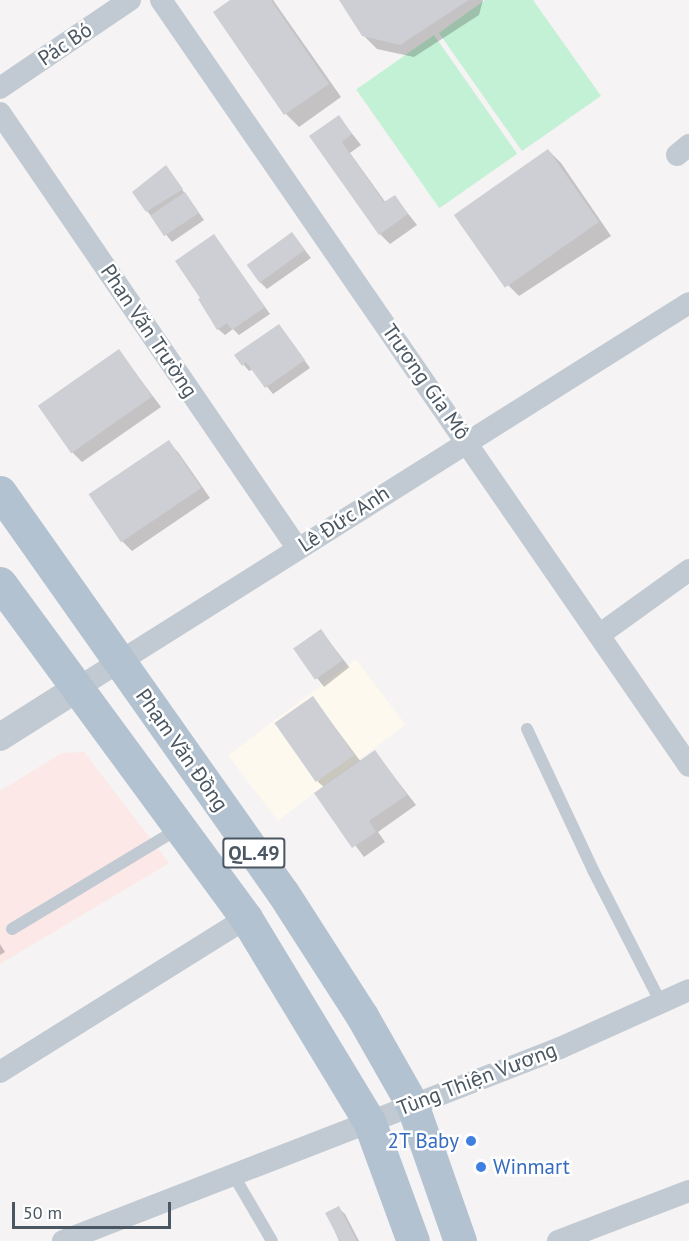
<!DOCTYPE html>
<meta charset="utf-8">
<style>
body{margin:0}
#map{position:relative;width:689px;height:1241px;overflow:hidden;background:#f5f3f3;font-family:"PT Sans",sans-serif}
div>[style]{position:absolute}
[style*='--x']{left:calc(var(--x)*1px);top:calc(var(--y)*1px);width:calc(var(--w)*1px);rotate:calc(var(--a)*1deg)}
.commercial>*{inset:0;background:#fdf9ef;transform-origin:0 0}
.medical>*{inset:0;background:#fce8e6}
.green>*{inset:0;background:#c3f1d5;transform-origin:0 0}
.shadow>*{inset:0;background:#0003;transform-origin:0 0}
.building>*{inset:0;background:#cdcfd5;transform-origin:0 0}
.service>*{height:12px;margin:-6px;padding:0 6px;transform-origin:6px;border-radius:6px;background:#c1cad2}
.minor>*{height:22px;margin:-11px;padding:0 11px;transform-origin:11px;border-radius:11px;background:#c1cad2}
.tertiary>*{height:28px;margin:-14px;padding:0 14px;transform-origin:14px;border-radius:14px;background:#c1cad2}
.primary>*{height:33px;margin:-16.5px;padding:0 16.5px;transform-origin:16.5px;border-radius:16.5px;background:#b3c2d1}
.dots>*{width:16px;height:16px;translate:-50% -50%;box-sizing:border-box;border:3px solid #fff;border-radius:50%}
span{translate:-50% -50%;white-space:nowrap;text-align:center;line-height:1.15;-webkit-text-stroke:5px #fff;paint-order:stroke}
.shield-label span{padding:2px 4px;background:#fff;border:2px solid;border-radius:4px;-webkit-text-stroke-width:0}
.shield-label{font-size:20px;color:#4a5661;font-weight:700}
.street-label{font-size:21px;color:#4a5661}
.shop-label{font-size:21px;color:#366cbe}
.right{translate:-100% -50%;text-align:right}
.left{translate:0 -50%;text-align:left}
.scale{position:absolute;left:12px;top:1202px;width:159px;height:27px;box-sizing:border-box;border:3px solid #4a5661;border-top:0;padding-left:8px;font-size:18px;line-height:21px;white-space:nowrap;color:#4a5661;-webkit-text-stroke:4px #fff;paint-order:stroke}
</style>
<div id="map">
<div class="commercial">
<i style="left:356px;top:659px;width:82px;height:160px;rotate:53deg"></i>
</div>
<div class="medical">
<i style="clip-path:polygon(84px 752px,169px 863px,0 964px,0 791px,62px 753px)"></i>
</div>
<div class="green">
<i style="clip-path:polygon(485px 0,533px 0,601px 96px,522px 151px,439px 33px)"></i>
<i style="left:434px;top:35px;width:145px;height:95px;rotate:55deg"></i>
</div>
<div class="shadow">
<i style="clip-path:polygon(232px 0,273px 0,341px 97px,299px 127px,286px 114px)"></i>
<i style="clip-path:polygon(341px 0,483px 0,479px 15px,414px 57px,377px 49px,363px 35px)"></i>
<i style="clip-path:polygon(339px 117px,361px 145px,350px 153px,386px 203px,395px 197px,417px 225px,390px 244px,380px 234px,311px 136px)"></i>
<i style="clip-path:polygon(548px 150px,561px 163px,611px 236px,519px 296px,506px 283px)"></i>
<i style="clip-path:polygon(166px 167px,204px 220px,172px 242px,147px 211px)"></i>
<i style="clip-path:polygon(292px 234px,311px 258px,267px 289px,260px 282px)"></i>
<i style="clip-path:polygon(213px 236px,270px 314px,239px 335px,233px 329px,225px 335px,218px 329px)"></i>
<i style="clip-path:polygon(285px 333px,310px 368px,273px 394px,253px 369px,249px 371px,236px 356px)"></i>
<i style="clip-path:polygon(119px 351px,161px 407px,82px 462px,72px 452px)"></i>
<i style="clip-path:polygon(168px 442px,178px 452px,210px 498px,132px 551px,122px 541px)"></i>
<i style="left:321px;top:631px;width:46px;height:32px;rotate:52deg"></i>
<i style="clip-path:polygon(313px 698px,361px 762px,375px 752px,416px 805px,378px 832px,385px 842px,364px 857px,316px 793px,324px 787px,318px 782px)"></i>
<i style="clip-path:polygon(0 944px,5px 952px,0 955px)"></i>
<i style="clip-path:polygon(338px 1208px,345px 1214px,359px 1241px,339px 1241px,327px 1213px)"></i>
</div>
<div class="building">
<i style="clip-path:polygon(230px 0,271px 0,329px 84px,284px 115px,213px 12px)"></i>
<i style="clip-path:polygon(339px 0,469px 0,400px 45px,362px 36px)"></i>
<i style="clip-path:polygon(339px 115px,352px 134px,342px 142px,384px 202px,395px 195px,408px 214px,379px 235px,309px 136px)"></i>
<i style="left:548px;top:149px;width:89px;height:115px;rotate:55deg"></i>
<i style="clip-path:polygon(166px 165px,183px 189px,146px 212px,132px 192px)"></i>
<i style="left:185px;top:192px;width:25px;height:42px;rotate:56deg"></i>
<i style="left:292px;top:232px;width:22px;height:56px;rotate:54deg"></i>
<i style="clip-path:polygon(214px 234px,265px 307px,232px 330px,227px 323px,217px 330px,198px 299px,200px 298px,175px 261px)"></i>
<i style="clip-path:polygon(279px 324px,305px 360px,265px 388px,246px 362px,242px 366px,234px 355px)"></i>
<i style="left:119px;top:349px;width:58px;height:99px;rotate:55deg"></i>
<i style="left:169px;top:440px;width:58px;height:97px;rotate:56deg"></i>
<i style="left:321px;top:629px;width:38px;height:34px;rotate:55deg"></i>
<i style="left:313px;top:696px;width:72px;height:47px;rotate:55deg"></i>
<i style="clip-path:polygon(375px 750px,407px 795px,369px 821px,376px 832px,352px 848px,314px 793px)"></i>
<i style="clip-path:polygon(339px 1206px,355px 1237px,357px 1241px,340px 1241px,325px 1213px)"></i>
</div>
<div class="service">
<i style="--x:527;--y:729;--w:156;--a:64.9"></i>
<i style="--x:593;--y:870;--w:149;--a:62.9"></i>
<i style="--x:12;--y:929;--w:194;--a:-31.1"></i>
<i style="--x:234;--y:1176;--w:75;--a:59.7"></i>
</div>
<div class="minor">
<i style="--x:161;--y:0;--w:930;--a:55.42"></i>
<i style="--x:0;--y:88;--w:157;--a:-34.1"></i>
<i style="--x:0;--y:113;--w:528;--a:55.65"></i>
<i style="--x:677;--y:155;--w:16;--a:-40"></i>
<i style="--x:599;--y:635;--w:111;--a:-35.8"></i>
<i style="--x:76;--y:689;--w:724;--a:-32.2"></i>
<i style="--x:0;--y:1072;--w:290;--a:-32"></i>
<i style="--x:63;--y:1241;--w:533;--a:-21.22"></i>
<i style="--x:560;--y:1048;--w:141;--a:-24.2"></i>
<i style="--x:558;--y:1241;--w:140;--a:-20.9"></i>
</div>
<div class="tertiary">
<i style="--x:0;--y:737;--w:90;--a:-32.3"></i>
</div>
<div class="primary">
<i style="--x:0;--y:492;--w:491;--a:54.8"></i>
<i style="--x:283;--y:893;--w:146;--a:57.3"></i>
<i style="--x:362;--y:1016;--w:101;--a:60.4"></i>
<i style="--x:412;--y:1104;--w:145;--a:70.7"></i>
<i style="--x:0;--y:583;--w:416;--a:53.7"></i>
<i style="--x:246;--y:918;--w:237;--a:58.8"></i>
<i style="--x:369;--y:1121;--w:128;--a:69.9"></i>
</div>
<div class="dots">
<i style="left:471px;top:1141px;background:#3f7fe0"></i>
<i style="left:481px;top:1167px;background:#3f7fe0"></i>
</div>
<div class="shield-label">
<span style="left:254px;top:853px">QL.49</span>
</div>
<div class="street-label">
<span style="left:65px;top:44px;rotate:-34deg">Pác Bó</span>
<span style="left:149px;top:331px;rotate:56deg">Phan Văn Trường</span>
<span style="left:426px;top:382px;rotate:55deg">Trương Gia Mô</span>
<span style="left:344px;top:519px;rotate:-33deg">Lê Đức Anh</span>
<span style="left:182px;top:750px;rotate:55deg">Phạm Văn Đồng</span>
<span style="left:477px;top:1079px;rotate:-21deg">Tùng Thiện Vương</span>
</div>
<div class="shop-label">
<span class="right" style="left:459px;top:1141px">2T Baby</span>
<span class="left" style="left:493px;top:1167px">Winmart</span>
</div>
<div class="scale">50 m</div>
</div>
